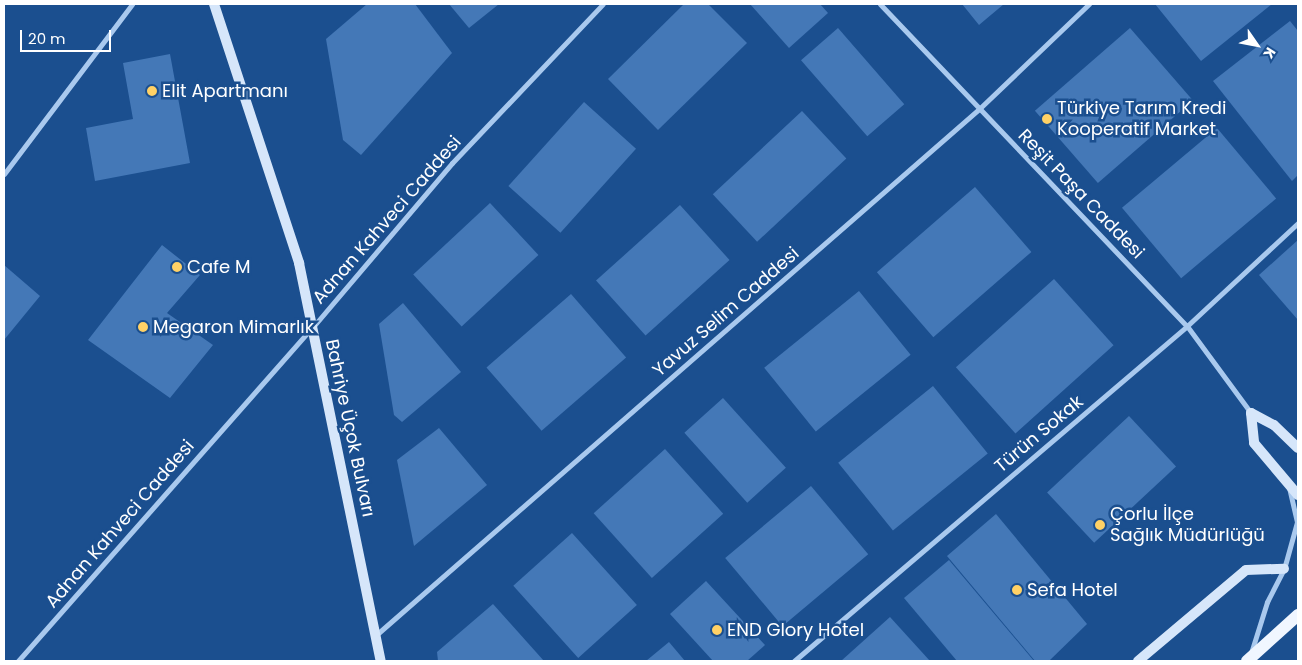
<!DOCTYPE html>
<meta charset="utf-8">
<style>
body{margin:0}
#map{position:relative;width:1302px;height:665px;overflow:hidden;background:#1b4f8f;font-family:Poppins,sans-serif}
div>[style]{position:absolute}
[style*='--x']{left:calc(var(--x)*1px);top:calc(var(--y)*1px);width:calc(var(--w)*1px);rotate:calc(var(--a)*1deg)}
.building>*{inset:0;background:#4478b7;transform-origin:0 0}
.street>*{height:5px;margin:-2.5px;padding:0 2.5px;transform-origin:2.5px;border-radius:2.5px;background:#a9c9ee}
.secondary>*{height:10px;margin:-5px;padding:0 5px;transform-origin:5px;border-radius:5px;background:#d6e6fa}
.primary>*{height:12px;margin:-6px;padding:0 6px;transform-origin:6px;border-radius:6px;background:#f0f6ff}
.dots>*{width:14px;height:14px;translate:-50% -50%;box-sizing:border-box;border:2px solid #1b4f8f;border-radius:50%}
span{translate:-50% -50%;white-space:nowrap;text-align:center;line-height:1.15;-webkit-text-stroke:5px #1b4f8f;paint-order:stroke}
.poi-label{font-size:18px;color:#fff}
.left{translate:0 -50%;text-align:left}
.street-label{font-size:18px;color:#fff}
.frame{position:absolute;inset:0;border:5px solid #fff;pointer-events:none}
.north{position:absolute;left:1232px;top:20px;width:50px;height:50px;-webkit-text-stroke:4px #1b4f8f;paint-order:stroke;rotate:123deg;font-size:14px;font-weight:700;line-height:20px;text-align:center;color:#fff}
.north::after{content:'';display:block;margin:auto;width:18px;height:22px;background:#fff;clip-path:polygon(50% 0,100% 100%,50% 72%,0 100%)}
.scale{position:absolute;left:20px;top:30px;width:91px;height:22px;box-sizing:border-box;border:2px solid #fff;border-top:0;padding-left:6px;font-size:15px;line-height:18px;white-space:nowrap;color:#fff;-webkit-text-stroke:4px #1b4f8f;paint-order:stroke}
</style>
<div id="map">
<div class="building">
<i style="clip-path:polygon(367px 4px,415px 4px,452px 53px,361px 155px,343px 140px,326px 39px)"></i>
<i style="clip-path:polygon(449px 4px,499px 4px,469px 28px)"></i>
<i style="clip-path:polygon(684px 4px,708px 4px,747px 43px,658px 130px,608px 79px)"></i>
<i style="clip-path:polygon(750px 4px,820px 4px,828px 13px,789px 48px)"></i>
<i style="clip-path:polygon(962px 4px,1004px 4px,979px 25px)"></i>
<i style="clip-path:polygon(1155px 4px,1272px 4px,1201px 61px)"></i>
<i style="clip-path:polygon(1290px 21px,1298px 31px,1298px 175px,1292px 181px,1213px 81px)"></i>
<i style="left:838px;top:28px;width:101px;height:49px;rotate:49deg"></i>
<i style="left:1130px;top:28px;width:96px;height:126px;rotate:49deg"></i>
<i style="clip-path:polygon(170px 54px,190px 163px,95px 181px,86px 128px,133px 119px,123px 63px)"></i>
<i style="left:584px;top:102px;width:70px;height:113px;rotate:42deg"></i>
<i style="left:802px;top:111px;width:65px;height:122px;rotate:47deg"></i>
<i style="left:1217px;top:128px;width:92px;height:124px;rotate:50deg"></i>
<i style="left:975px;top:187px;width:86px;height:130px;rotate:49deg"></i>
<i style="left:490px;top:203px;width:71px;height:105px;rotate:47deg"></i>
<i style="left:680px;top:205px;width:74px;height:113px;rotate:48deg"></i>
<i style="clip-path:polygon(1298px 240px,1298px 320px,1259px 275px)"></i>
<i style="clip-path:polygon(162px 245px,200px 275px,167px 313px,213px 345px,170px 398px,88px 340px)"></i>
<i style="clip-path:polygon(4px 265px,40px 296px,4px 340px)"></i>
<i style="left:1054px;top:279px;width:89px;height:132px;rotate:48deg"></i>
<i style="left:859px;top:291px;width:82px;height:122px;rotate:51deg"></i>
<i style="left:571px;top:294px;width:84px;height:112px;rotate:49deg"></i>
<i style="clip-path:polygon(403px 303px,461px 372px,402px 422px,394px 415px,379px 324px)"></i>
<i style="left:933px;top:386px;width:87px;height:122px;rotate:51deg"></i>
<i style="left:723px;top:398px;width:94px;height:52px;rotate:48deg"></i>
<i style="left:1129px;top:416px;width:69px;height:112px;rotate:47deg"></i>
<i style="clip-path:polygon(439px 428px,487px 485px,414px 546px,397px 460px)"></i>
<i style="left:665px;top:449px;width:87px;height:96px;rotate:48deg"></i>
<i style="left:811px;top:486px;width:89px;height:112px;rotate:50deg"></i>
<i style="clip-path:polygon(996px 514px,1087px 624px,1049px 661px,1035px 661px,947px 556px)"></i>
<i style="left:572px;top:533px;width:97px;height:79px;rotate:48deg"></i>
<i style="clip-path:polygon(949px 560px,1034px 661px,957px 661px,904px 598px)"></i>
<i style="clip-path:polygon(706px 581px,765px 645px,747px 661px,713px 661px,670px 614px)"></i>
<i style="clip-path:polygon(493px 604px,544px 661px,438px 661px,437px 652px)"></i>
<i style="clip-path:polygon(890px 617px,930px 661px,841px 661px)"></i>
<i style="clip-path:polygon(669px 642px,685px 661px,646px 661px)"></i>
</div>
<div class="street">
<i style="--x:880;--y:4;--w:445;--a:46.4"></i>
<i style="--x:1187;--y:326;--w:108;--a:53.7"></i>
<i style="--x:4;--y:174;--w:213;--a:-53"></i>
<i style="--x:376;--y:635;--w:800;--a:-41.1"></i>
<i style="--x:979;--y:109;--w:152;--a:-43.7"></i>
<i style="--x:1251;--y:653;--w:53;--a:-72.6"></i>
<i style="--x:1267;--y:602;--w:37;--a:-63"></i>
<i style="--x:1284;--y:569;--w:49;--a:-74.5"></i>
<i style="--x:1297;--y:522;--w:35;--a:-103"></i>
<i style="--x:18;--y:661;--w:444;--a:-48.6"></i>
<i style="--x:312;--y:328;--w:216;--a:-49.7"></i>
<i style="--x:452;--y:163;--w:219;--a:-46.5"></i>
<i style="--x:794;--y:661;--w:516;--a:-40.44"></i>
<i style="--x:1187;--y:326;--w:151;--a:-42.9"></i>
</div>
<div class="secondary">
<i style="--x:214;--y:4;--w:273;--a:71.8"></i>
<i style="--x:299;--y:263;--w:406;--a:78.4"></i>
<i style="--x:1251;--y:413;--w:30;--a:84"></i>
<i style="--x:1254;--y:443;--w:68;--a:49.8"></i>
<i style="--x:1251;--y:413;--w:26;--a:28"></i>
<i style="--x:1274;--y:425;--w:33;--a:44"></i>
<i style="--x:1138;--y:661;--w:141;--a:-40.1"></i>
<i style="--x:1246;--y:570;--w:38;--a:-2"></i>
</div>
<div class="primary">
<i style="--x:1247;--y:661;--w:69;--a:-42"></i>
</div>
<div class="dots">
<i style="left:152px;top:91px;background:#ffd166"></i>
<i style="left:1047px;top:119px;background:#ffd166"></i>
<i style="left:177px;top:267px;background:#ffd166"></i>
<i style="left:143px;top:327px;background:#ffd166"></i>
<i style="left:1100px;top:525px;background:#ffd166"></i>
<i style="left:1017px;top:590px;background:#ffd166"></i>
<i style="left:717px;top:630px;background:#ffd166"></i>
</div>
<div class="poi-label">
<span class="left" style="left:162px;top:91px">Elit Apartmanı</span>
<span class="left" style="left:1057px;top:119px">Türkiye Tarım Kredi<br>Kooperatif Market</span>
<span class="left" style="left:187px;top:267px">Cafe M</span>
<span class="left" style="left:153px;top:327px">Megaron Mimarlık</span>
<span class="left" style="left:1110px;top:525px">Çorlu İlçe<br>Sağlık Müdürlüğü</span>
<span class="left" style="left:1027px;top:590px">Sefa Hotel</span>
<span class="left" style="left:727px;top:630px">END Glory Hotel</span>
</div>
<div class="street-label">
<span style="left:1081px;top:194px;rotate:46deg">Reşit Paşa Caddesi</span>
<span style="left:387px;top:220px;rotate:-49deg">Adnan Kahveci Caddesi</span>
<span style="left:726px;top:312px;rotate:-41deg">Yavuz Selim Caddesi</span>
<span style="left:350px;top:428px;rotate:78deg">Bahriye Üçok Bulvarı</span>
<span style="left:1039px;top:434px;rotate:-40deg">Türün Sokak</span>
<span style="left:120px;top:524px;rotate:-49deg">Adnan Kahveci Caddesi</span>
</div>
<div class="frame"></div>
<div class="north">K</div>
<div class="scale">20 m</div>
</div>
